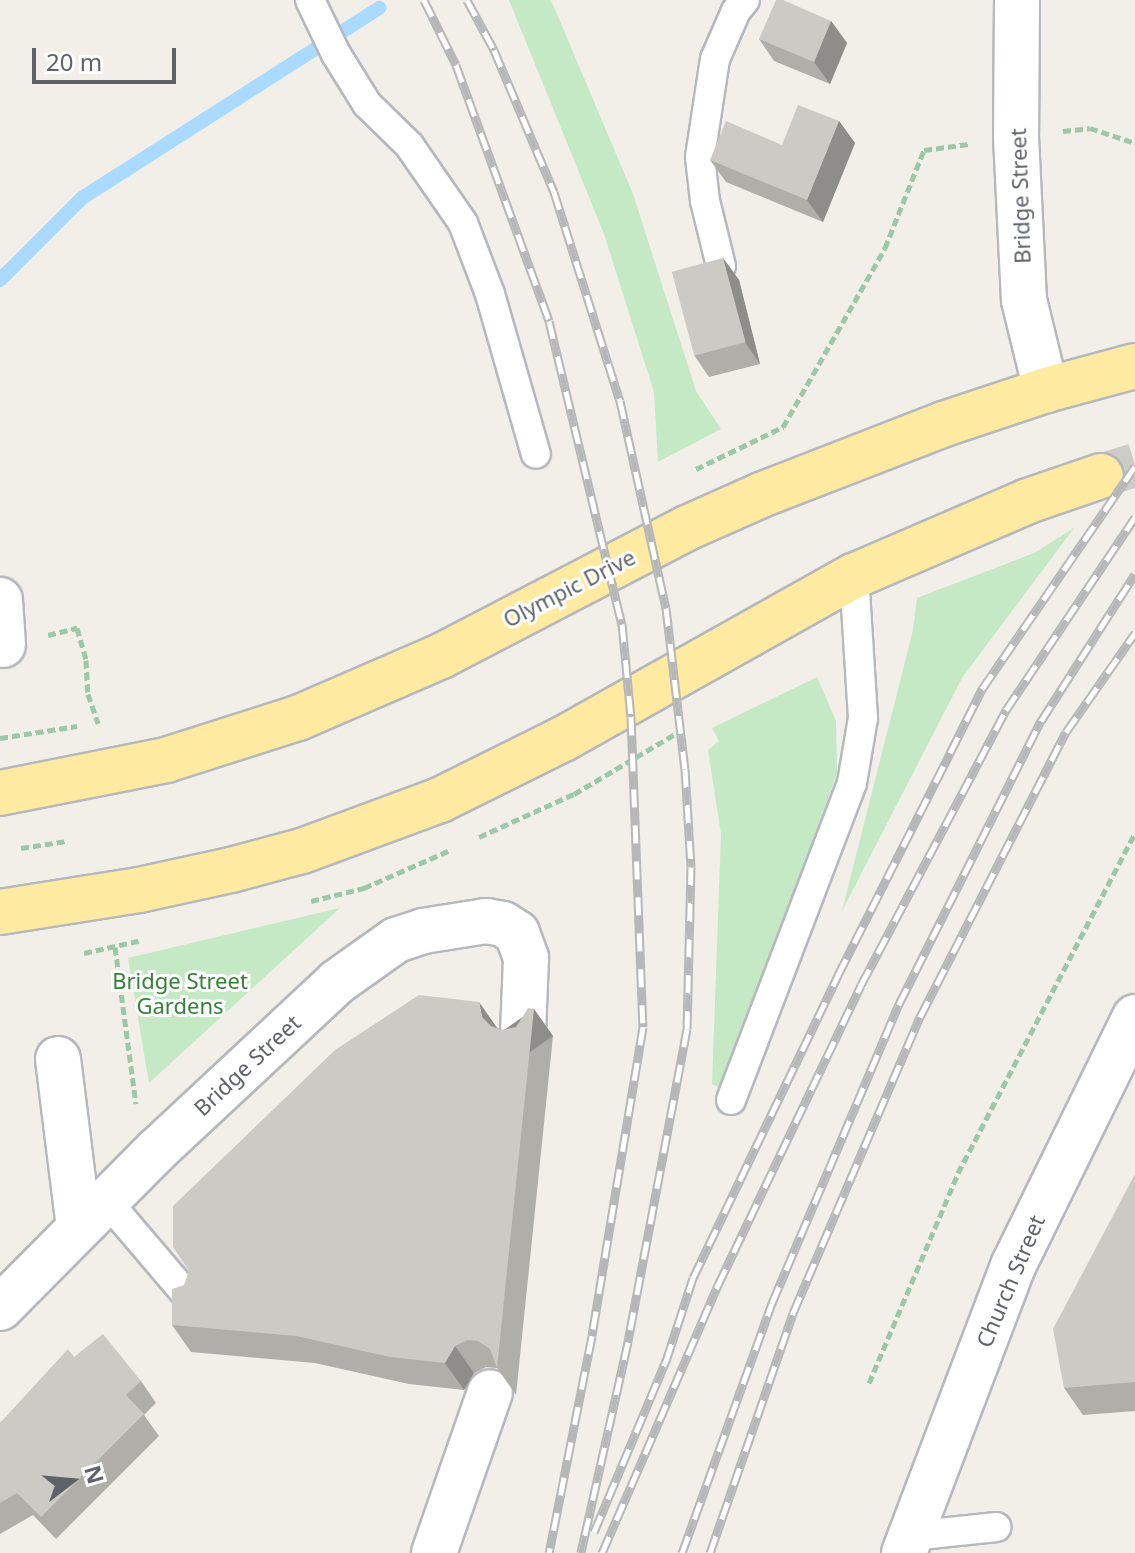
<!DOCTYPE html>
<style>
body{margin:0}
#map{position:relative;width:1135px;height:1553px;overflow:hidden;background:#f1efe8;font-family:"Noto Sans",sans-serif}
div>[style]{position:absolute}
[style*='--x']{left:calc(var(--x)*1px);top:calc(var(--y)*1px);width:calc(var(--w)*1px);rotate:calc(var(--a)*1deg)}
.green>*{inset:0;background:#c5e8c5}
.stream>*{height:14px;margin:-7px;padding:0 7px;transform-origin:7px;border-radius:7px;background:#aadaff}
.trunk-tunnel>*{height:44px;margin-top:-22px;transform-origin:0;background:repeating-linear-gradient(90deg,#ccccc8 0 44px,transparent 0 66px)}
.path>*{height:5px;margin-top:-2.5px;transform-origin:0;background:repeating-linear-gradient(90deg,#9cc7a9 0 8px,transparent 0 12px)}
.roads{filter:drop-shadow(2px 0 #b5b8bc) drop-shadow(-2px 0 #b5b8bc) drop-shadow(0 2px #b5b8bc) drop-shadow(0 -2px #b5b8bc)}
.service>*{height:28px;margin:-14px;padding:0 14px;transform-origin:14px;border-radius:14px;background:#fff}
.minor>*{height:44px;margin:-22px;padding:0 22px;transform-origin:22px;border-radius:22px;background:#fff}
.tertiary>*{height:44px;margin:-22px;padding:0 22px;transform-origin:22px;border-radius:22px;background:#fff}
.secondary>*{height:44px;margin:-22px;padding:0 22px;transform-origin:22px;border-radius:22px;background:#fff}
.trunk>*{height:44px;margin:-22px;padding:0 22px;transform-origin:22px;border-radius:22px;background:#feeaa1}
.rail>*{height:9px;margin-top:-4.5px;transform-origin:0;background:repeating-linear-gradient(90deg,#fff 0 18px,#b6b7b8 0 36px);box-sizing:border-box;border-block:2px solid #b6b7b8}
.wall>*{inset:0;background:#afaea9}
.shaded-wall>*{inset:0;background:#8f8d8a;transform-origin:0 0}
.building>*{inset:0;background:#cccac5;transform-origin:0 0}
span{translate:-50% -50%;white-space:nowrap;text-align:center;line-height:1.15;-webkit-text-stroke:6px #fff;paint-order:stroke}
.street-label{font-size:22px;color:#5f6368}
.park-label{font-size:22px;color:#348238}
.north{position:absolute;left:32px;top:1441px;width:80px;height:80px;-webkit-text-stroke:6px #fff;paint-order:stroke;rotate:74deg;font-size:22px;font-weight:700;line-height:32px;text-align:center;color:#5f6368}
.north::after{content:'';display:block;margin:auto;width:28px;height:36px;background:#5f6368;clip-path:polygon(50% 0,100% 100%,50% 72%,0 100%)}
.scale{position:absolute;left:32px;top:48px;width:144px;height:36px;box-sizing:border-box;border:4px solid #5f6368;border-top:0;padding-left:10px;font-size:24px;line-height:28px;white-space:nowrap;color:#5f6368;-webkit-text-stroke:6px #fff;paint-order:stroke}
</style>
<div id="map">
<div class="green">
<i style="clip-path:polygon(509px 0,551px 0,633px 194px,696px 391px,721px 429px,658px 462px,654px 392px,604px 234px)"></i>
<i style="clip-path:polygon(1074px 528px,962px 678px,842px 911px,913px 630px,917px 598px,1034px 553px)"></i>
<i style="clip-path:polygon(817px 677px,836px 721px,837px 773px,724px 1090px,712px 1084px,721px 834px,708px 750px,719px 741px,712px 728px)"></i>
<i style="clip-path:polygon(340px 908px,149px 1083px,128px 958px)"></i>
</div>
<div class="stream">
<i style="--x:0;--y:280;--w:116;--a:-45"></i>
<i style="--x:82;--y:198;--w:353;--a:-32.6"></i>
</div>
<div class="trunk-tunnel">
<i style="--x:1101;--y:476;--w:36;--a:-18"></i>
</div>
<div class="path">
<i style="--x:1063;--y:131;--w:27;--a:-6"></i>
<i style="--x:1090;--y:128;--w:47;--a:18.4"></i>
<i style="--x:696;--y:469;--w:97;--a:-25.8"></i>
<i style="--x:783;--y:427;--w:206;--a:-60.3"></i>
<i style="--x:885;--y:248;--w:105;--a:-68.3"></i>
<i style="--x:924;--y:150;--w:45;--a:-7.6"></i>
<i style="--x:48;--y:635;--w:30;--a:-14"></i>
<i style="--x:77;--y:628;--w:33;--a:74"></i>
<i style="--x:86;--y:660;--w:34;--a:87"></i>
<i style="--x:88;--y:694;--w:31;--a:71"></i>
<i style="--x:0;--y:738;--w:78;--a:-8.9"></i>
<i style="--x:479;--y:837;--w:104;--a:-24.4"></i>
<i style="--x:574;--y:794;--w:126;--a:-30.7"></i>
<i style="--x:21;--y:848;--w:47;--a:-8.7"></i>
<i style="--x:311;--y:901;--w:55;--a:-13.8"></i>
<i style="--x:364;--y:888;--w:92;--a:-23.8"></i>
<i style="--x:115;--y:947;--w:158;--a:82.4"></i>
<i style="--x:84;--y:953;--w:59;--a:-12.6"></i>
<i style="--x:869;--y:1383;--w:228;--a:-67"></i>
<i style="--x:958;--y:1173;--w:383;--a:-62.5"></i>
</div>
<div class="roads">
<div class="service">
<i style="--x:310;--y:0;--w:60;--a:64.3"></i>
<i style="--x:336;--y:54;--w:59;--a:58.2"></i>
<i style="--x:367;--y:104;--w:59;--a:44.3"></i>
<i style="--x:409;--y:145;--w:95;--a:55.3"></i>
<i style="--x:463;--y:223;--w:76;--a:69.2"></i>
<i style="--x:490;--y:294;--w:166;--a:74"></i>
<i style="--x:721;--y:266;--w:67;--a:-103.8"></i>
<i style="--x:705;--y:201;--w:44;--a:-96.5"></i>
<i style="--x:700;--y:157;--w:99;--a:-81.3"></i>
<i style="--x:715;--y:59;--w:52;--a:-66.4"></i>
<i style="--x:736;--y:11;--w:14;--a:-51"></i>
<i style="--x:731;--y:1100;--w:339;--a:-69.1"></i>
<i style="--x:852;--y:783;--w:66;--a:-80.4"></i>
<i style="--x:863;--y:718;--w:142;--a:-93.6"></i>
<i style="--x:106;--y:1200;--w:131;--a:49.6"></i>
<i style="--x:911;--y:1536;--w:86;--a:-6"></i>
</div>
<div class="minor">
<i style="--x:0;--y:600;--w:45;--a:86.2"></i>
<i style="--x:58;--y:1059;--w:169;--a:82.9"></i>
<i style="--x:0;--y:1308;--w:223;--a:-45.2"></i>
<i style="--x:157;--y:1150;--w:246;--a:-43"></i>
<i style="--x:337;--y:982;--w:72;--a:-35.4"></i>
<i style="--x:396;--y:940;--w:28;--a:-18"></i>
<i style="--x:423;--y:931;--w:64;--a:-9"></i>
<i style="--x:486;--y:921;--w:17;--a:10"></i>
<i style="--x:503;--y:924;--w:17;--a:33"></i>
<i style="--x:517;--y:933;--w:27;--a:70"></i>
<i style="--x:526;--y:958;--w:74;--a:92.3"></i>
<i style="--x:434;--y:1553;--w:170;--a:-70.8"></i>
</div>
<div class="tertiary">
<i style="--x:1017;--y:0;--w:137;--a:90.4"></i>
<i style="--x:1016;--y:137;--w:163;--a:87.2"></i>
<i style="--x:1024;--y:300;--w:93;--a:76.3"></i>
</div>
<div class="secondary">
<i style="--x:904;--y:1553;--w:309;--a:-69.2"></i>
<i style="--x:1014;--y:1264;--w:275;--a:-63.9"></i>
</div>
<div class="trunk">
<i style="--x:0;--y:793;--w:169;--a:-11.2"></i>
<i style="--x:166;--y:760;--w:139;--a:-17.7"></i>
<i style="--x:298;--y:718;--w:156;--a:-23.4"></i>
<i style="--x:441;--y:656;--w:277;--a:-27.5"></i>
<i style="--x:687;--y:528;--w:81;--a:-24"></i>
<i style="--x:761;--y:495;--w:196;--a:-21.2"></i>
<i style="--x:944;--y:424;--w:108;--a:-18.4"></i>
<i style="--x:1046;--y:390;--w:92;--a:-15.1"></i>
<i style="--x:0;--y:912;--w:141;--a:-9"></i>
<i style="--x:139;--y:890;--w:94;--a:-12.3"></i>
<i style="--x:231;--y:870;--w:73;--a:-15"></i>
<i style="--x:302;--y:851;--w:147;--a:-20.3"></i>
<i style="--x:440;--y:800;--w:137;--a:-26.4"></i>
<i style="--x:563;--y:739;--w:334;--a:-29.3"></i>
<i style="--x:854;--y:576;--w:189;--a:-23.3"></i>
<i style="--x:1028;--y:501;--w:77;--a:-18.9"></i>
</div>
</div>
<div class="rail">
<i style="--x:424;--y:0;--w:72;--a:63.8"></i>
<i style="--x:456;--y:65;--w:272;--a:70"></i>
<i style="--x:549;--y:321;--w:312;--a:76.5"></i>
<i style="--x:622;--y:624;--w:93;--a:84.5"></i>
<i style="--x:631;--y:717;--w:310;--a:87.8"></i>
<i style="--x:643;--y:1027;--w:313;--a:99.4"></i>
<i style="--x:592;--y:1336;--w:221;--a:101.2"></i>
<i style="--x:467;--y:0;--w:57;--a:61.6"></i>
<i style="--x:494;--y:50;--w:154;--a:67.1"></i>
<i style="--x:554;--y:192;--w:219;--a:72.5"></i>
<i style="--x:620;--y:401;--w:212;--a:77.5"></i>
<i style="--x:666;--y:608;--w:162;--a:83.3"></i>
<i style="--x:685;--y:769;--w:98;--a:86.5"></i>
<i style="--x:691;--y:867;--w:162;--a:91.4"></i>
<i style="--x:687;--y:1029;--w:319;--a:100.7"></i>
<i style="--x:628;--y:1342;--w:216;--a:102.6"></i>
<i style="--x:594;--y:1532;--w:186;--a:-67.2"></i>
<i style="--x:666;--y:1361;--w:87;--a:-72"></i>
<i style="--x:693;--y:1278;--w:336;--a:-64.4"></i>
<i style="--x:838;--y:975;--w:249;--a:-63.2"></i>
<i style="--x:950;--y:753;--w:72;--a:-63.4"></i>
<i style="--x:982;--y:689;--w:270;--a:-55.5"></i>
<i style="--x:602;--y:1553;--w:292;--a:-66.6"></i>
<i style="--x:718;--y:1285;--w:332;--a:-64.5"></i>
<i style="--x:861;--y:985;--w:311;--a:-62.2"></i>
<i style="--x:1006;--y:710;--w:232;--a:-56.2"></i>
<i style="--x:682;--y:1553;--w:266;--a:-70.2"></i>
<i style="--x:772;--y:1303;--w:325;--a:-67"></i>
<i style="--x:899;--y:1004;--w:317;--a:-63.4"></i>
<i style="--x:1041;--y:721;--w:174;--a:-57.4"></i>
<i style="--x:710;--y:1553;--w:254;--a:-70.9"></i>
<i style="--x:793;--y:1313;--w:322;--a:-66.8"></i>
<i style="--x:920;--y:1017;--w:320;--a:-62.9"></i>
<i style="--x:1066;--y:732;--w:121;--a:-55.1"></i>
</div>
<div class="wall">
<i style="clip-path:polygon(831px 21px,847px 43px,830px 84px,774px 61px,759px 39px)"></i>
<i style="clip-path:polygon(839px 121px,855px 143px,823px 222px,726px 182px,710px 160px,782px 145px)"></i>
<i style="clip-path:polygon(723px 258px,739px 280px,760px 364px,709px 377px,694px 355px)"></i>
<i style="clip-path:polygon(534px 1009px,553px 1036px,516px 1395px,497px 1368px,486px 1367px,474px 1373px,464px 1390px,409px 1384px,315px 1363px,191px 1352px,172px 1325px,184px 1285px,498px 1028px,502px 1030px,516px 1027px)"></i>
<i style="clip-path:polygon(1135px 1174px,1135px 1411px,1083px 1415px,1064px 1388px)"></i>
<i style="clip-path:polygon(74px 1357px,141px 1381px,156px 1403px,144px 1415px,159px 1436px,56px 1539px,33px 1515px,0 1534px,0 1423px)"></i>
</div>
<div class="shaded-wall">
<i style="clip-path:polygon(831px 21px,847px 43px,830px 84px,814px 62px)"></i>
<i style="clip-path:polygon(839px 121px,855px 143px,823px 222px,807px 200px)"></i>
<i style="clip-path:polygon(723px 258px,739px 280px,760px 364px,745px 342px)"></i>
<i style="clip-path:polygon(479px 1002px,498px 1029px,501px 1044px,482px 1017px)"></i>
<i style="left:534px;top:1009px;width:33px;height:361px;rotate:55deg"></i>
<i style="clip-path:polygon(455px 1346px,474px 1373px,464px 1390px,445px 1363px)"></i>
</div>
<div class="building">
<i style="clip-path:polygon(776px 0,783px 0,831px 21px,814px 62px,759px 39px)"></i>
<i style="clip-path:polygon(798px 105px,839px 121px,807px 200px,710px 160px,726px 121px,782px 145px)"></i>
<i style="left:723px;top:258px;width:87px;height:53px;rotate:75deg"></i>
<i style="clip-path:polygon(419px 995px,479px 1002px,482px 1017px,491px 1026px,502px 1030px,516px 1027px,528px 1008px,534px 1009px,497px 1368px,490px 1349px,478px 1341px,467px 1340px,455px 1346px,445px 1363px,390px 1357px,296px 1336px,172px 1325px,172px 1289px,184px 1285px,189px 1271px,173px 1247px,173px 1206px,335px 1050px)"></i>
<i style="clip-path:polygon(1135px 1174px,1135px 1382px,1064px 1388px,1053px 1329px)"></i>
<i style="clip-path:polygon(103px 1334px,141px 1381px,126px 1395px,144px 1414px,41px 1517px,17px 1493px,0 1503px,0 1423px,68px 1349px,74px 1357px)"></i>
</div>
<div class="street-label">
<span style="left:1020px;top:196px;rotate:-92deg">Bridge Street</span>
<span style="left:569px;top:588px;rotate:-27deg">Olympic Drive</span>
<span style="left:247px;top:1065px;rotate:-43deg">Bridge Street</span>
<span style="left:1010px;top:1281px;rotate:-67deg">Church Street</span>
</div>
<div class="park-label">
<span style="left:180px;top:993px">Bridge Street<br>Gardens</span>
</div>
<div class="north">N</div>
<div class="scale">20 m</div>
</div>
